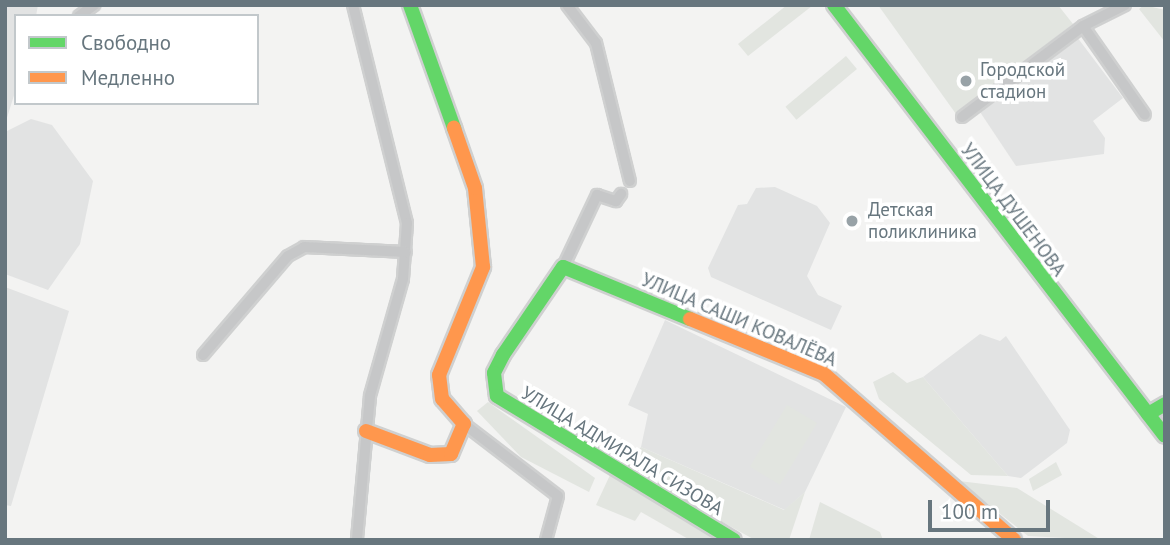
<!DOCTYPE html>
<meta charset="utf-8">
<style>
body{margin:0}
#map{position:relative;width:1170px;height:545px;overflow:hidden;background:#f3f3f2;font-family:"PT Sans",sans-serif}
div>[style]{position:absolute}
[style*='--x']{left:calc(var(--x)*1px);top:calc(var(--y)*1px);width:calc(var(--w)*1px);rotate:calc(var(--a)*1deg)}
.built>*{inset:0;background:#e2e3e3}
.green>*{inset:0;background:#e2e5e0;transform-origin:0 0}
.roads{filter:drop-shadow(2px 0 #cfd0d0) drop-shadow(-2px 0 #cfd0d0) drop-shadow(0 2px #cfd0d0) drop-shadow(0 -2px #cfd0d0)}
.street>*{height:10px;margin:-5px;padding:0 5px;transform-origin:5px;border-radius:5px;background:#c6c7c8}
.fast>*{height:14px;margin:-7px;padding:0 7px;transform-origin:7px;border-radius:7px;background:#63d668}
.slow>*{height:14px;margin:-7px;padding:0 7px;transform-origin:7px;border-radius:7px;background:#ff974d}
.dots>*{width:19px;height:19px;translate:-50% -50%;box-sizing:border-box;border:4px solid #fff;border-radius:50%}
span{translate:-50% -50%;white-space:nowrap;text-align:center;line-height:1.15;-webkit-text-stroke:7px #fff;paint-order:stroke}
.poi-label{font-size:19px;color:#67767e}
.left{translate:0 -50%;text-align:left}
.street-label{font-size:19px;color:#67767e}
.frame{position:absolute;inset:0;border:7px solid #67767e;pointer-events:none}
.legend{position:absolute;left:14px;top:14px;width:245px;height:91px;box-sizing:border-box;background:#fff;border:2px solid #c2c8cb;margin:0;padding:9px 12px;list-style:none;font-size:21px;color:#67767e}
.legend li{display:flex;align-items:center;gap:14px;height:35px}
.legend b{width:35px;border:2px solid #c2c8cb}
.scale{position:absolute;left:928px;top:500px;width:122px;height:32px;box-sizing:border-box;border:4px solid #67767e;border-top:0;padding-left:9px;font-size:21px;line-height:24px;white-space:nowrap;color:#67767e;-webkit-text-stroke:5px #fff;paint-order:stroke}
</style>
<div id="map">
<div class="built">
<i style="clip-path:polygon(5px 5px,38px 5px,36px 16px,16px 16px,16px 89px,5px 124px)"></i>
<i style="clip-path:polygon(1077px 37px,1123px 98px,1093px 121px,1105px 138px,1104px 154px,1016px 166px,980px 112px)"></i>
<i style="clip-path:polygon(31px 119px,52px 125px,93px 181px,80px 244px,48px 290px,5px 274px,5px 132px)"></i>
<i style="clip-path:polygon(775px 187px,817px 206px,830px 223px,807px 276px,818px 295px,842px 306px,831px 330px,711px 277px,708px 268px,738px 205px,747px 204px,756px 188px)"></i>
<i style="clip-path:polygon(5px 287px,69px 311px,11px 506px,5px 505px)"></i>
<i style="clip-path:polygon(665px 320px,846px 407px,805px 492px,785px 510px,641px 447px,648px 414px,628px 405px)"></i>
<i style="clip-path:polygon(980px 334px,1000px 341px,1006px 336px,1070px 430px,1067px 443px,1021px 478px,1008px 476px,923px 377px)"></i>
</div>
<div class="green">
<i style="clip-path:polygon(787px 5px,812px 6px,748px 56px,738px 44px)"></i>
<i style="clip-path:polygon(878px 5px,1058px 5px,1073px 24px,956px 114px)"></i>
<i style="clip-path:polygon(1144px 5px,1165px 10px,1165px 42px,1139px 9px)"></i>
<i style="left:846px;top:56px;width:17px;height:79px;rotate:50deg"></i>
<i style="clip-path:polygon(893px 372px,907px 383px,923px 377px,1008px 476px,971px 475px,879px 399px,873px 382px)"></i>
<i style="clip-path:polygon(488px 402px,595px 478px,589px 492px,521px 457px,477px 411px)"></i>
<i style="left:787px;top:405px;width:35px;height:72px;rotate:31deg"></i>
<i style="clip-path:polygon(641px 447px,784px 510px,805px 492px,789px 540px,755px 540px,625px 468px)"></i>
<i style="clip-path:polygon(1056px 462px,1062px 475px,1033px 491px,1029px 479px)"></i>
<i style="clip-path:polygon(610px 475px,723px 540px,690px 540px,641px 512px,635px 521px,596px 505px)"></i>
<i style="clip-path:polygon(959px 481px,1017px 488px,1101px 540px,1028px 536px)"></i>
<i style="clip-path:polygon(820px 502px,880px 532px,883px 540px,809px 540px)"></i>
</div>
<div class="roads">
<div class="street">
<i style="--x:353;--y:5;--w:225;--a:76.1"></i>
<i style="--x:407;--y:223;--w:56;--a:94.1"></i>
<i style="--x:403;--y:279;--w:122;--a:105.8"></i>
<i style="--x:370;--y:396;--w:145;--a:95.2"></i>
<i style="--x:567;--y:5;--w:48;--a:52.7"></i>
<i style="--x:596;--y:43;--w:142;--a:76.2"></i>
<i style="--x:79;--y:16;--w:19;--a:-36"></i>
<i style="--x:1083;--y:26;--w:108;--a:55.1"></i>
<i style="--x:962;--y:117;--w:151;--a:-36.9"></i>
<i style="--x:1083;--y:26;--w:47;--a:-26.6"></i>
<i style="--x:563;--y:267;--w:80;--a:-64.7"></i>
<i style="--x:597;--y:195;--w:20;--a:18"></i>
<i style="--x:616;--y:201;--w:9;--a:-54"></i>
<i style="--x:203;--y:355;--w:130;--a:-49.4"></i>
<i style="--x:288;--y:256;--w:18;--a:-29"></i>
<i style="--x:304;--y:247;--w:102;--a:2.8"></i>
<i style="--x:464;--y:424;--w:118;--a:37.5"></i>
<i style="--x:558;--y:496;--w:46;--a:105.3"></i>
</div>
<div class="fast">
<i style="--x:410;--y:5;--w:131;--a:70.3"></i>
<i style="--x:834;--y:5;--w:543;--a:52.48"></i>
<i style="--x:690;--y:319;--w:137;--a:-157.7"></i>
<i style="--x:563;--y:267;--w:107;--a:124.3"></i>
<i style="--x:503;--y:355;--w:20;--a:117"></i>
<i style="--x:494;--y:373;--w:23;--a:83"></i>
<i style="--x:497;--y:396;--w:277;--a:31.3"></i>
<i style="--x:1148;--y:414;--w:20;--a:-30"></i>
</div>
<div class="slow">
<i style="--x:690;--y:319;--w:145;--a:22.3"></i>
<i style="--x:824;--y:374;--w:252;--a:41.1"></i>
<i style="--x:366;--y:431;--w:68;--a:20.6"></i>
<i style="--x:430;--y:455;--w:21;--a:-3"></i>
<i style="--x:451;--y:454;--w:33;--a:-67"></i>
<i style="--x:464;--y:424;--w:33;--a:-131"></i>
<i style="--x:442;--y:399;--w:24;--a:-97"></i>
<i style="--x:439;--y:375;--w:117;--a:-67.8"></i>
<i style="--x:483;--y:267;--w:79;--a:-95.8"></i>
<i style="--x:475;--y:188;--w:64;--a:-109.3"></i>
</div>
</div>
<div class="dots">
<i style="left:966px;top:81px;background:#98a2a7"></i>
<i style="left:852px;top:221px;background:#98a2a7"></i>
</div>
<div class="poi-label">
<span class="left" style="left:980px;top:81px">Городской<br>стадион</span>
<span class="left" style="left:868px;top:221px">Детская<br>поликлиника</span>
</div>
<div class="street-label">
<span style="left:1013px;top:210px;rotate:53deg">УЛИЦА ДУШЕНОВА</span>
<span style="left:739px;top:320px;rotate:23deg">УЛИЦА САШИ КОВАЛЁВА</span>
<span style="left:622px;top:451px;rotate:31deg">УЛИЦА АДМИРАЛА СИЗОВА</span>
</div>
<div class="frame"></div>
<ul class="legend">
<li><b style="height:9px;background:#63d668"></b>Свободно</li>
<li><b style="height:9px;background:#ff974d"></b>Медленно</li>
</ul>
<div class="scale">100 m</div>
</div>
